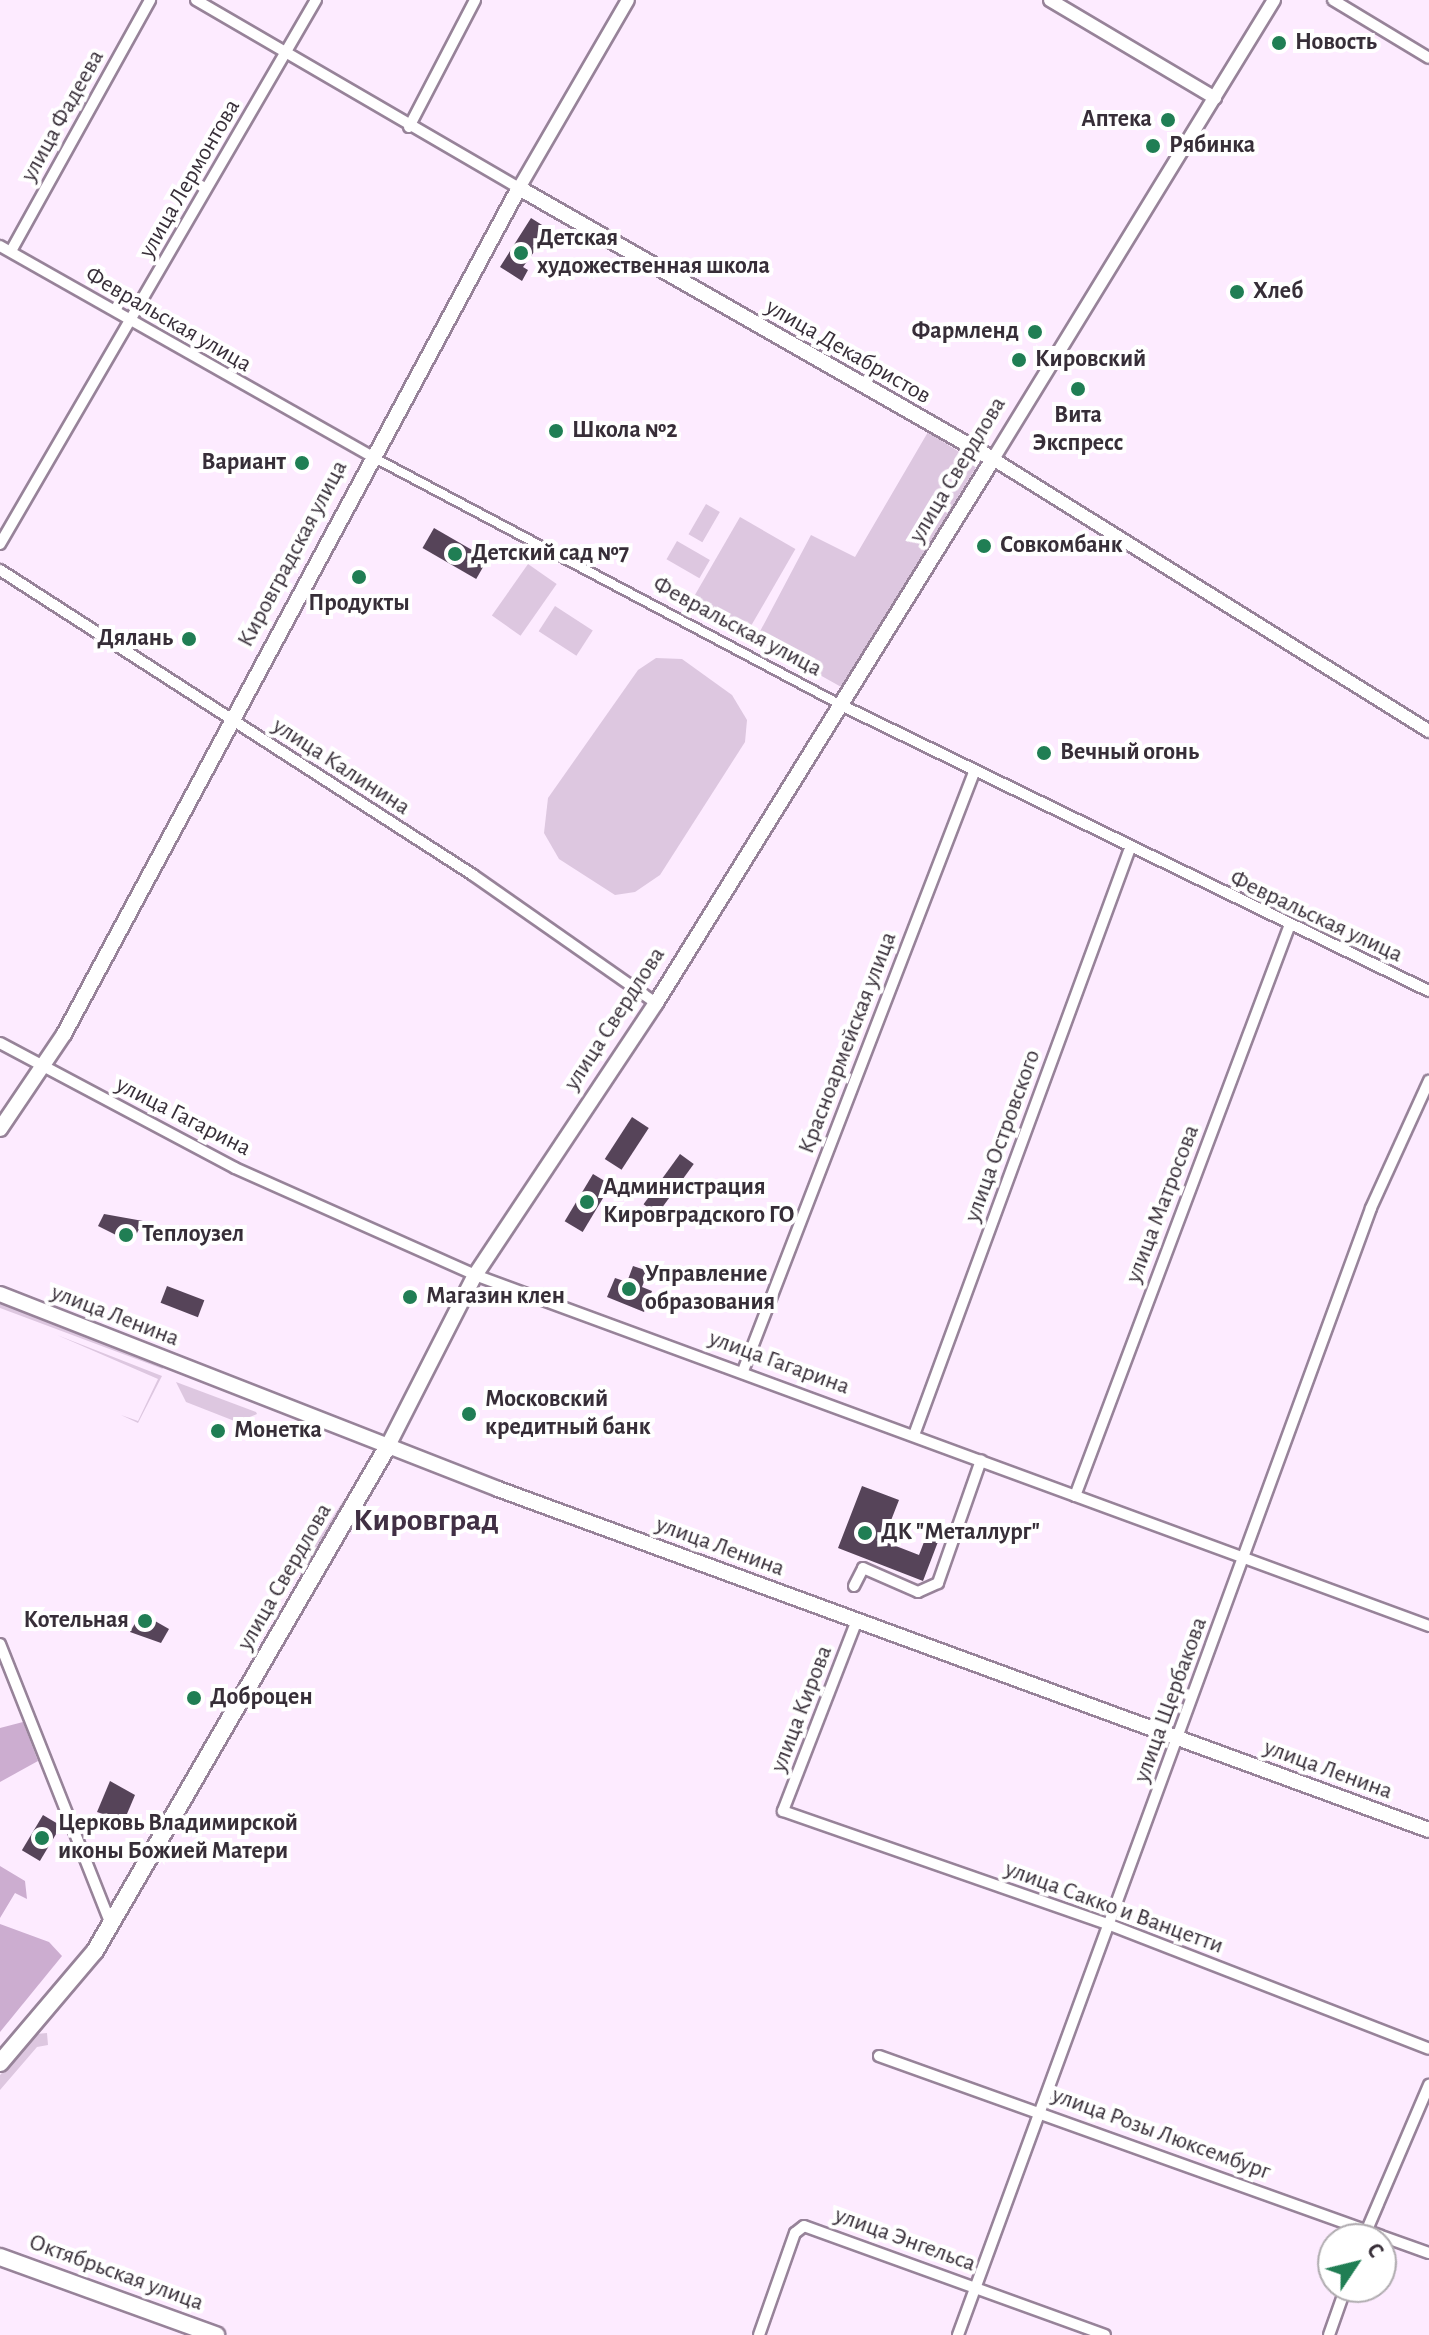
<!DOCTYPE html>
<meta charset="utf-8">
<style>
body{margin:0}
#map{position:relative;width:1429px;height:2335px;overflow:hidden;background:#fdebff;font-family:"Alegreya Sans",sans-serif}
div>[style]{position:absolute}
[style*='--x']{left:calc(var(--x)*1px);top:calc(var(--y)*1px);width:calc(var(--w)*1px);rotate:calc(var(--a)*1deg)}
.green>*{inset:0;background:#ddc7e0;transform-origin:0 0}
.forest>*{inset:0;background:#ccadd0}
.building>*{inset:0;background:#564459;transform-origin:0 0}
.roads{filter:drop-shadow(2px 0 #978399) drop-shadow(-2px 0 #978399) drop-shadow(0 2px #978399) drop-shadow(0 -2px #978399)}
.pedestrian>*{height:8px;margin:-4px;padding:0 4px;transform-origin:4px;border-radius:4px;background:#fff}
.minor>*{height:10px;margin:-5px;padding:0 5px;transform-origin:5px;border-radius:5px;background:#fff}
.tertiary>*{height:12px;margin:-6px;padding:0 6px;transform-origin:6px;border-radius:6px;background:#fff}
.secondary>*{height:14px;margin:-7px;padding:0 7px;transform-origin:7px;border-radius:7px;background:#fff}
.primary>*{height:16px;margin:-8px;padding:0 8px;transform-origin:8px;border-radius:8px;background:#fff}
.dots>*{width:22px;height:22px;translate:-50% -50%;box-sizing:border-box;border:4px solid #fff;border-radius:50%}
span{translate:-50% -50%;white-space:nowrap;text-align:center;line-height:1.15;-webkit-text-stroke:8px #fff;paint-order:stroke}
.poi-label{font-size:24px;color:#372e38;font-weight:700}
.left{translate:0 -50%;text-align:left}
.right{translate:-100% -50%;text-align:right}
.street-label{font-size:24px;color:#372e38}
.district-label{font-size:32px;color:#413044;font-weight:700}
.north{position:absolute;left:1317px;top:2223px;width:80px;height:80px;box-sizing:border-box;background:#fff;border:2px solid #afabaf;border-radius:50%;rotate:55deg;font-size:22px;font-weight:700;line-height:32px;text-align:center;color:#372e38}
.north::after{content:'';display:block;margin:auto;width:28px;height:36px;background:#207e54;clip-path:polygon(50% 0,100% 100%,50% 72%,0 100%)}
</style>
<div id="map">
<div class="green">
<i style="clip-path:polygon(928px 432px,978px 464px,843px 688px,756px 639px,811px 535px,855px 557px)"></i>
<i style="left:706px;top:504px;width:16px;height:35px;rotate:30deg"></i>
<i style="left:740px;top:517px;width:64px;height:98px;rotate:30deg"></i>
<i style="left:677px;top:541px;width:38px;height:21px;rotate:30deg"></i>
<i style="left:528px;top:564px;width:35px;height:63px;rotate:35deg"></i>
<i style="left:555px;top:606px;width:45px;height:30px;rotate:33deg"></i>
<i style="clip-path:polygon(656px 658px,682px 659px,732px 695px,747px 720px,745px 742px,660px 875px,635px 892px,615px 895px,559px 859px,544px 833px,548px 798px,638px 670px)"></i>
<i style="clip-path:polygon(0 1301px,160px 1363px,163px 1369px,0 1308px)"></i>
<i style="clip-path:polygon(57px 1335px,162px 1376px,138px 1423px,121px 1415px,138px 1421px,158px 1379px)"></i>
<i style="clip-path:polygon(176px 1382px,256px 1412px,257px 1414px,237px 1422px,186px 1402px)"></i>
<i style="clip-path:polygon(343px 1501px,345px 1505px,301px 1576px,299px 1570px)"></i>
<i style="clip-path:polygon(47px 2033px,48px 2045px,37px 2047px,0 2090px,0 2075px,36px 2034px)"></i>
</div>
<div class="forest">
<i style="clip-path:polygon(23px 1722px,38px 1761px,0 1782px,0 1728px)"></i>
<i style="clip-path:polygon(0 1866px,25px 1881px,27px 1899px,15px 1893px,0 1918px)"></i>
<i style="clip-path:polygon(0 1924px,49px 1942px,62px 1956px,0 2032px)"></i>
</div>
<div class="building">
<i style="clip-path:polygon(531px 218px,550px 230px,523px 267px,528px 270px,522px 281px,500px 267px)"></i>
<i style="left:434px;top:528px;width:62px;height:23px;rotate:30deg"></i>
<i style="left:632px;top:1117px;width:20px;height:50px;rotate:33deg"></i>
<i style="left:680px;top:1154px;width:17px;height:62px;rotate:36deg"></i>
<i style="left:593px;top:1174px;width:21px;height:55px;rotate:31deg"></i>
<i style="clip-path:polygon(104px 1214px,143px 1221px,132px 1243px,98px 1226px)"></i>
<i style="clip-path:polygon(633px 1266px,648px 1271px,642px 1287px,652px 1291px,644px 1312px,607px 1297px,615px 1278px,627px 1282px)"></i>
<i style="left:167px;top:1286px;width:40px;height:18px;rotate:21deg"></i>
<i style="clip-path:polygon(862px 1486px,899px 1500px,883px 1541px,919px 1555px,932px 1521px,944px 1526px,923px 1581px,838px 1548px)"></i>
<i style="clip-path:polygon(141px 1613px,169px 1629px,161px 1643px,130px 1632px)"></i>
<i style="clip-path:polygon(110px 1781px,135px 1795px,124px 1821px,97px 1812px)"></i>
<i style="left:43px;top:1815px;width:21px;height:41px;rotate:31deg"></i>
</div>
<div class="roads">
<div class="pedestrian">
<i style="--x:371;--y:456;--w:534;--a:27.91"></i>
</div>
<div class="minor">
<i style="--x:196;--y:0;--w:374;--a:30.2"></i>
<i style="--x:1333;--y:0;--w:112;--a:31.1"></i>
<i style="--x:409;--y:127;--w:143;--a:-62.5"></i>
<i style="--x:0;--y:246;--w:425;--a:29.5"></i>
<i style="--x:11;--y:251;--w:287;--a:-61"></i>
<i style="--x:0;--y:544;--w:629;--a:-59.85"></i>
<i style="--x:0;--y:570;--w:563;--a:32.81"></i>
<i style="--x:473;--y:875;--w:223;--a:35"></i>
<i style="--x:843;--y:706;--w:652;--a:25.94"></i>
<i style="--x:0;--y:1043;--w:266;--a:28"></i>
<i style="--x:235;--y:1168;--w:263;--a:24"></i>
<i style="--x:475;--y:1275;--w:1017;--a:20.2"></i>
<i style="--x:743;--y:1371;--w:639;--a:-68.9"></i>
<i style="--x:914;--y:1435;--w:622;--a:-69.79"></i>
<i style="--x:1075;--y:1496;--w:608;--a:-69.39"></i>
<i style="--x:854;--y:1586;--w:20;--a:-63"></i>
<i style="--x:863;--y:1568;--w:60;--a:23.6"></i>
<i style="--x:918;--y:1592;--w:22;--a:-24"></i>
<i style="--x:938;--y:1583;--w:130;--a:-70.7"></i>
<i style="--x:857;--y:1620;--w:205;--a:111.2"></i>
<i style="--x:783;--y:1811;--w:346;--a:19.2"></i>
<i style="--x:1110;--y:1925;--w:342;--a:21.2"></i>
<i style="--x:0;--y:1644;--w:302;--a:68.4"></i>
<i style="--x:879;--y:2056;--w:584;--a:19.71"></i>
<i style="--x:1363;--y:2239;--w:168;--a:-66.8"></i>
<i style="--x:759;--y:2335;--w:108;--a:-70.6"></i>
<i style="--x:795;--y:2233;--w:11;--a:-38"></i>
<i style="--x:804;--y:2226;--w:320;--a:19.9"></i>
<i style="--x:958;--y:2335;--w:1200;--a:-69.87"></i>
<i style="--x:1371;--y:1208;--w:140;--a:-65.5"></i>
<i style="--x:1329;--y:2335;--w:51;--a:-70.5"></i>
</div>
<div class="tertiary">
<i style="--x:1050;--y:0;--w:192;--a:30.7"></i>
<i style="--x:1274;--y:0;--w:538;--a:121.47"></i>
<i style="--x:993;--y:459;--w:514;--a:31.96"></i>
<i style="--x:519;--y:188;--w:217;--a:-59.9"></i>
</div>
<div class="secondary">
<i style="--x:0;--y:1129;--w:115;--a:-56"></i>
<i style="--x:64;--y:1034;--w:961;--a:-61.73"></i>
<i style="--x:519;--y:188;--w:546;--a:29.76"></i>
<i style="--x:993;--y:459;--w:640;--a:121.78"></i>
<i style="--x:656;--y:1003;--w:327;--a:123.6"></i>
<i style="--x:475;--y:1275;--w:190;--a:117"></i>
<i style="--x:0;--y:1294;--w:535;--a:21.38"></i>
<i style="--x:498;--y:1489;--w:991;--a:20.12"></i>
</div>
<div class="primary">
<i style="--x:0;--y:2063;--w:147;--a:-49.7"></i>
<i style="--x:95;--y:1951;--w:586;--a:-59.89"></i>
<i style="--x:0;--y:2257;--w:230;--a:19.9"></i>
</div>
</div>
<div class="dots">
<i style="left:1279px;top:43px;background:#207e54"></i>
<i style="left:1168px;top:120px;background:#207e54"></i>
<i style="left:1153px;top:146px;background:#207e54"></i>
<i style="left:521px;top:253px;background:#207e54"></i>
<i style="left:1237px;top:292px;background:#207e54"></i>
<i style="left:1035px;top:332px;background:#207e54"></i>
<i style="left:1019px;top:360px;background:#207e54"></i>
<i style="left:1078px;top:389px;background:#207e54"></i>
<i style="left:556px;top:431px;background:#207e54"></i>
<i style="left:302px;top:463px;background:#207e54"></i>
<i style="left:984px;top:546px;background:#207e54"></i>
<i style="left:455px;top:554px;background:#207e54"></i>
<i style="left:359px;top:577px;background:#207e54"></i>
<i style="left:189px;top:639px;background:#207e54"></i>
<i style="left:1044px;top:753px;background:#207e54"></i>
<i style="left:587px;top:1202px;background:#207e54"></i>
<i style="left:126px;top:1235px;background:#207e54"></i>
<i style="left:629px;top:1289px;background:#207e54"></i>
<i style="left:410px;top:1297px;background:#207e54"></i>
<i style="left:469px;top:1414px;background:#207e54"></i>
<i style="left:218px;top:1431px;background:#207e54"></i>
<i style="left:865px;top:1533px;background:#207e54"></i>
<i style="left:145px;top:1621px;background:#207e54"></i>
<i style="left:194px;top:1698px;background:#207e54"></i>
<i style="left:42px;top:1838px;background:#207e54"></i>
</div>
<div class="poi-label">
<span class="left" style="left:1295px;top:43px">Новость</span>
<span class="right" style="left:1152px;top:120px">Аптека</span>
<span class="left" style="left:1169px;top:146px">Рябинка</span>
<span class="left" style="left:537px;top:253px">Детская<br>художественная школа</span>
<span class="left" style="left:1253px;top:292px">Хлеб</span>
<span class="right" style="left:1019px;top:332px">Фармленд</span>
<span class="left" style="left:1035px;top:360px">Кировский</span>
<span style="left:1078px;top:430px">Вита<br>Экспресс</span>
<span class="left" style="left:572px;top:431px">Школа №2</span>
<span class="right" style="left:286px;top:463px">Вариант</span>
<span class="left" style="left:1000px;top:546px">Совкомбанк</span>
<span class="left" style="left:471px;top:554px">Детский сад №7</span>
<span style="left:359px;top:604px">Продукты</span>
<span class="right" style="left:173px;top:639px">Дялань</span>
<span class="left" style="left:1060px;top:753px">Вечный огонь</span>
<span class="left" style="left:603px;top:1202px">Администрация<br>Кировградского ГО</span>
<span class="left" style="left:142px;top:1235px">Теплоузел</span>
<span class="left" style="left:645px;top:1289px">Управление<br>образования</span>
<span class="left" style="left:426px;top:1297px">Магазин клен</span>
<span class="left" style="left:485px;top:1414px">Московский<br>кредитный банк</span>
<span class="left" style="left:234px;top:1431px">Монетка</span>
<span class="left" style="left:881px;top:1533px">ДК "Металлург"</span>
<span class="right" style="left:129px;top:1621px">Котельная</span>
<span class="left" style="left:210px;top:1698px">Доброцен</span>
<span class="left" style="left:58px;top:1838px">Церковь Владимирской<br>иконы Божией Матери</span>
</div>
<div class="street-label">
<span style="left:63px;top:116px;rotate:-61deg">улица Фадеева</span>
<span style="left:190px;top:179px;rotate:-60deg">улица Лермонтова</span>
<span style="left:168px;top:320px;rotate:30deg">Февральская улица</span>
<span style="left:848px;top:352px;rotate:30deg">улица Декабристов</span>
<span style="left:958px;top:470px;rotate:-59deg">улица Свердлова</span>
<span style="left:293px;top:554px;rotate:-62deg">Кировградская улица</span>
<span style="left:737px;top:627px;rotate:28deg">Февральская улица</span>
<span style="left:341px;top:767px;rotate:33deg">улица Калинина</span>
<span style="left:1316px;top:917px;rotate:25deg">Февральская улица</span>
<span style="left:615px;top:1019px;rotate:-57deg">улица Свердлова</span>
<span style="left:848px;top:1043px;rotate:-69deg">Красноармейская улица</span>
<span style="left:183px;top:1117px;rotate:27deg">улица Гагарина</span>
<span style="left:1003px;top:1136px;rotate:-70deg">улица Островского</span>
<span style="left:1163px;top:1204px;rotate:-69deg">улица Матросова</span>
<span style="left:115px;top:1316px;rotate:21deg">улица Ленина</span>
<span style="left:779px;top:1363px;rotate:20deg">улица Гагарина</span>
<span style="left:720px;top:1547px;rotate:20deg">улица Ленина</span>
<span style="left:285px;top:1577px;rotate:-60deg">улица Свердлова</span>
<span style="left:1171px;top:1700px;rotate:-70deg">улица Щербакова</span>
<span style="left:802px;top:1709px;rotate:-69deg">улица Кирова</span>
<span style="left:1328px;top:1770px;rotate:20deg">улица Ленина</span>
<span style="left:1114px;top:1908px;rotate:20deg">улица Сакко и Ванцетти</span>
<span style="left:1161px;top:2134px;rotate:20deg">улица Розы Люксембург</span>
<span style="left:905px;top:2240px;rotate:20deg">улица Энгельса</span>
<span style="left:116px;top:2273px;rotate:20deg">Октябрьская улица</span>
</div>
<div class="district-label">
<span style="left:426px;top:1520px">Кировград</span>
</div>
<div class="north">С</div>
</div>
